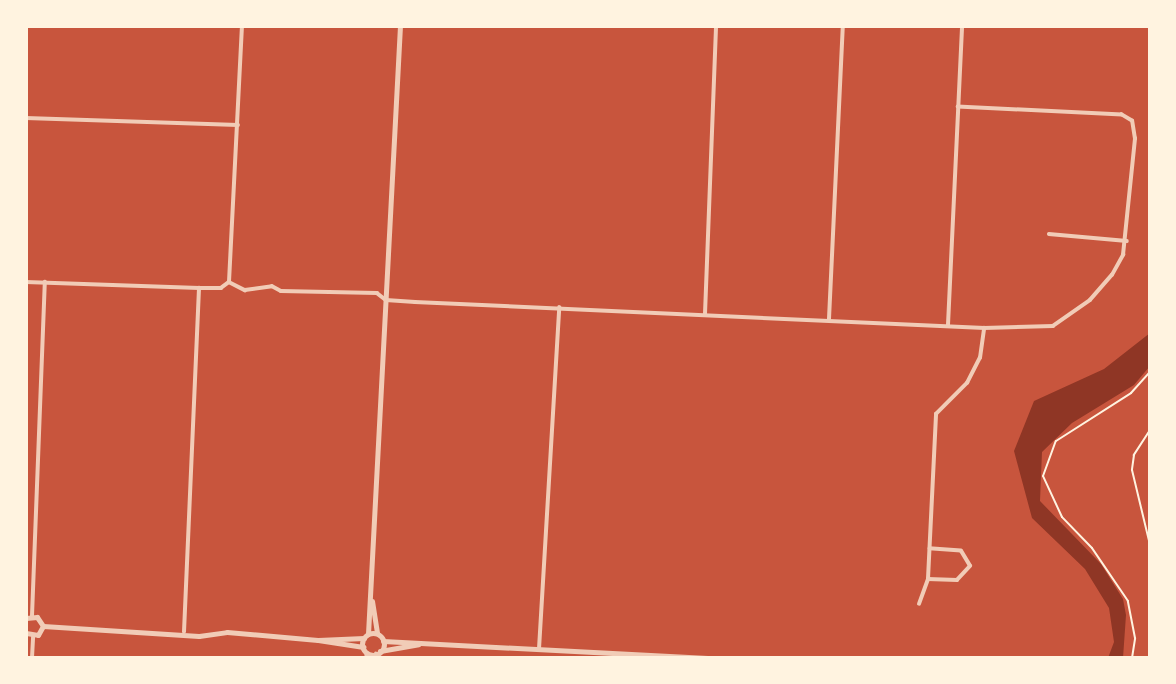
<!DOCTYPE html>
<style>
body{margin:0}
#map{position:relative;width:1176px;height:684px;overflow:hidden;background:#c8553d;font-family:Arial,sans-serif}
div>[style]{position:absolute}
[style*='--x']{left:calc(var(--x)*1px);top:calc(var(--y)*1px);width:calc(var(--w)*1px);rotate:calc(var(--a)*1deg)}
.water>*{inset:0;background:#8f3625}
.path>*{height:2px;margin:-1px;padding:0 1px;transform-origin:1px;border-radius:1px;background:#fff3e0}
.minor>*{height:3.5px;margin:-1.75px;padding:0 1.75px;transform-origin:1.75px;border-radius:1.75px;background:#f1ccb7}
.tertiary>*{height:5px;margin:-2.5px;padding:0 2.5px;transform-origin:2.5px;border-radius:2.5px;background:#f1ccb7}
.tertiary>.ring{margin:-2.5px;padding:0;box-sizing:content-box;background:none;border:5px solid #f1ccb7;border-radius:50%}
span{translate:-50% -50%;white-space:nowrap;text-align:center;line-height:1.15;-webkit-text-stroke:7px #fff3e0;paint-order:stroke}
.frame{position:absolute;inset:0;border:28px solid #fff3e0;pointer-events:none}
</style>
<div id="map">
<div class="water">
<i style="clip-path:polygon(1150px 333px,1150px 366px,1134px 385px,1072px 423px,1042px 452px,1040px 501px,1101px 564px,1123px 599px,1126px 615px,1123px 658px,1108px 658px,1114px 642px,1109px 608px,1085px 569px,1032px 518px,1014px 451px,1034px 401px,1104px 369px)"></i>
</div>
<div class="path">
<i style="--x:1150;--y:430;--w:30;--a:123"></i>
<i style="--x:1134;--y:455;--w:15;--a:98"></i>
<i style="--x:1132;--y:470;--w:77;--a:76.5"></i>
<i style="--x:1132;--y:658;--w:20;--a:-81"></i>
<i style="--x:1135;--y:638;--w:38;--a:-101"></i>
<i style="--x:1128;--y:601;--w:64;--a:-124.2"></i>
<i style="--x:1092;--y:548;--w:43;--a:-134.1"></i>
<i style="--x:1062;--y:517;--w:45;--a:-114.9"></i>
<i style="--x:1043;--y:476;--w:37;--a:-70"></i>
<i style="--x:1056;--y:441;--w:89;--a:-32.6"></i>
<i style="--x:1131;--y:393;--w:28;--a:-48"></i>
</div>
<div class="minor">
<i style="--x:26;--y:118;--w:212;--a:1.9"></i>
<i style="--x:1049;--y:234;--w:78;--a:5.1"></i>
<i style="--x:26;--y:282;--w:173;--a:2"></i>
<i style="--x:199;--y:288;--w:22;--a:0"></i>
<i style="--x:221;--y:288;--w:10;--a:-37"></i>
<i style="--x:229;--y:282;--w:18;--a:27"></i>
<i style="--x:245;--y:290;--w:27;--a:-8"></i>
<i style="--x:272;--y:286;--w:10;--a:29"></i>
<i style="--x:281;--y:291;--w:96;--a:1.2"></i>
<i style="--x:377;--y:293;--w:11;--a:38"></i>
<i style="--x:386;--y:300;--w:29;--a:4"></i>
<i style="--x:415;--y:302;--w:570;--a:2.62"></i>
<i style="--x:984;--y:328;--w:69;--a:-1.7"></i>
<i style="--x:1053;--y:326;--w:45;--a:-35.1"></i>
<i style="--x:1090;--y:300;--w:33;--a:-49"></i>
<i style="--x:1112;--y:275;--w:23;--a:-61"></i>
<i style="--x:1123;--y:255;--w:117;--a:-84.1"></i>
<i style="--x:1135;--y:139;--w:18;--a:-99"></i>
<i style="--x:1132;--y:121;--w:12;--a:-149"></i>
<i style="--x:1122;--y:115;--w:164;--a:-177.2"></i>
<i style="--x:229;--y:282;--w:256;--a:-87.1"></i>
<i style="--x:705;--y:314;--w:288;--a:-87.8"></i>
<i style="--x:829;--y:319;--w:293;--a:-87.3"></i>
<i style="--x:948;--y:325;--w:299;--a:-87.3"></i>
<i style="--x:928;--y:579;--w:29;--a:2"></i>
<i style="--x:957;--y:580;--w:19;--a:-47"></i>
<i style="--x:970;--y:566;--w:17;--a:-121"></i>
<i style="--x:961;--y:551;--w:31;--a:-176"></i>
<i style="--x:919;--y:604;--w:27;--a:-70"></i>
<i style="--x:928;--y:579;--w:165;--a:-87.2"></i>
<i style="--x:936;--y:414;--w:44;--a:-45"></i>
<i style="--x:967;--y:383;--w:28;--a:-63"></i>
<i style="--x:980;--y:358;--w:30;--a:-82"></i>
<i style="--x:32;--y:616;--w:334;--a:-87.8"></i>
<i style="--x:184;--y:632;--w:344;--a:-87.5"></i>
<i style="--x:539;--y:649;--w:342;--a:-86.6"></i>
<i style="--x:367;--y:653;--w:5;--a:90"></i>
<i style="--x:32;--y:658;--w:22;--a:-87"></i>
<i style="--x:375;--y:658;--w:4;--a:-76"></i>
</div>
<div class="tertiary">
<i style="--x:372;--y:601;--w:33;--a:81"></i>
<i style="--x:26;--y:618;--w:11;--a:-5"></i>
<i style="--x:37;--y:617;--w:11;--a:56"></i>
<i style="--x:43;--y:626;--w:156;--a:3.7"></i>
<i style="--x:199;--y:636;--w:28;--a:-8"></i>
<i style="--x:227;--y:632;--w:91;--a:5"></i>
<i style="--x:318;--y:640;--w:46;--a:-2.5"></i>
<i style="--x:26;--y:633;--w:12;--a:9"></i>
<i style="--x:38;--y:635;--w:10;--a:-61"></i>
<i class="ring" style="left:362px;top:633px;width:17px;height:17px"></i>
<i style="--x:368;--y:634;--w:609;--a:-86.99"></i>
<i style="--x:318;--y:640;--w:46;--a:8.8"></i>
<i style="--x:383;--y:641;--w:325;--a:3"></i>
<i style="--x:380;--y:651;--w:39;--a:-10"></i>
</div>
<div class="frame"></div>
</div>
